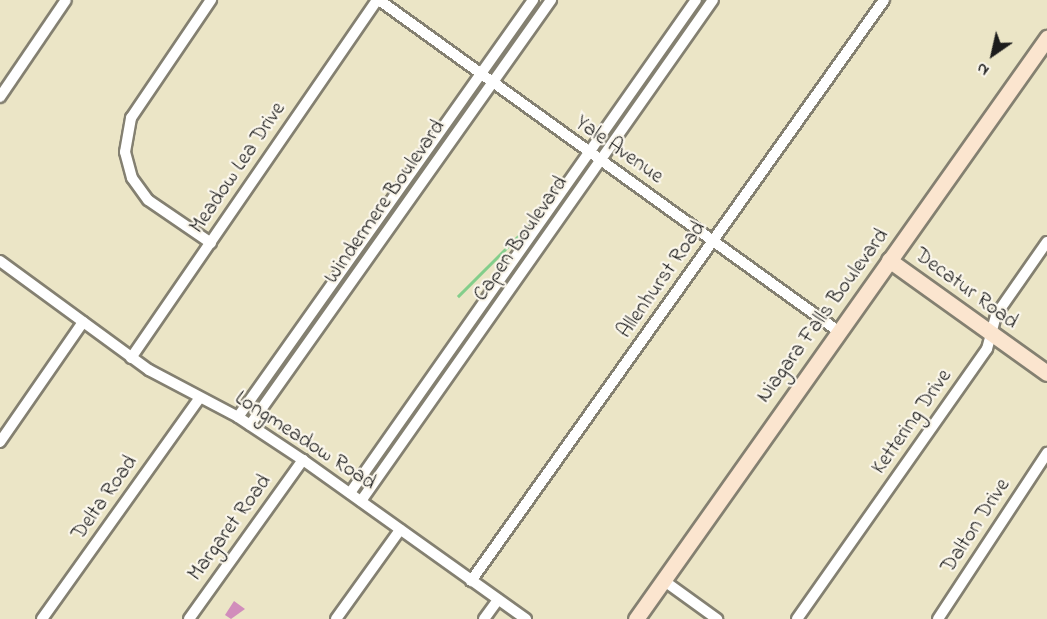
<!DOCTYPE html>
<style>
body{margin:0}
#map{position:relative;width:1047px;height:619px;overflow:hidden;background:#ebe5c6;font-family:"Indie Flower",sans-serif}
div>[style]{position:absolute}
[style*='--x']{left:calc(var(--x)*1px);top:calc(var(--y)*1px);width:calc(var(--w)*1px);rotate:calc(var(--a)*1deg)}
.green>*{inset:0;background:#83ce8b;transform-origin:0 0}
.building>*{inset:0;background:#d18dbb}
.roads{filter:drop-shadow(2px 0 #848071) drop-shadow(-2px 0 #848071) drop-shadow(0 2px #848071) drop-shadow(0 -2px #848071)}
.street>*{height:10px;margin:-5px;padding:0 5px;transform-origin:5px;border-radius:5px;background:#fff}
.secondary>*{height:15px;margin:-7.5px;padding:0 7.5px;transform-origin:7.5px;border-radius:7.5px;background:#fbe5cf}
span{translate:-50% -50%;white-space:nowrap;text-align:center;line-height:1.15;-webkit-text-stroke:4.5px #fbf7ec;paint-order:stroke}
.street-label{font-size:21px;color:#1c1c1c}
.north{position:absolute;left:963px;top:24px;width:60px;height:60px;-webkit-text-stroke:4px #fbf7ec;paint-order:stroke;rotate:214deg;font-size:16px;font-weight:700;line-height:24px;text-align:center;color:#1c1c1c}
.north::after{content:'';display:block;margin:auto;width:21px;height:27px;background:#1c1c1c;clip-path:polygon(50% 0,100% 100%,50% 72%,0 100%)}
</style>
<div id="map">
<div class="green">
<i style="clip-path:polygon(703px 0,707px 0,601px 148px,601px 146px)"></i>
<i style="clip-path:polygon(472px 94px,476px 97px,407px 191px,406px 188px)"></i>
<i style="left:587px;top:166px;width:3px;height:184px;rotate:45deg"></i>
<i style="clip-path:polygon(396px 202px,401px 204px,334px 294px,333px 291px)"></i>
<i style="clip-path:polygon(324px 305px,328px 307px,261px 400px,260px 396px)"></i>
<i style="clip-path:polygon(469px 333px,472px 334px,364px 486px,363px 484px)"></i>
</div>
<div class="building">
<i style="clip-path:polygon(234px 601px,245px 609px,231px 619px,225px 615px)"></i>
</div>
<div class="roads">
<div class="street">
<i style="--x:379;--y:0;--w:566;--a:35.8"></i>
<i style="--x:0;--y:97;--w:117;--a:-55.8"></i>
<i style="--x:211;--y:243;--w:76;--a:-145.7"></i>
<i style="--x:148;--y:200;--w:27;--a:-126"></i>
<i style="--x:132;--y:178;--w:27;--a:-105"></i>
<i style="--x:125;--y:152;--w:35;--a:-80"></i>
<i style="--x:131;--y:118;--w:143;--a:-55.9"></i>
<i style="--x:0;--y:261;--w:185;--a:36.2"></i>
<i style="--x:149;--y:370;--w:101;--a:27.8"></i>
<i style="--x:238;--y:417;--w:78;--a:33.5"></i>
<i style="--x:303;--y:460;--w:274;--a:35.5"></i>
<i style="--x:131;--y:358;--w:434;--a:-55.5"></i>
<i style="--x:238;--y:417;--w:511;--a:-54.72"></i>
<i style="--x:250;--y:425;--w:521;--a:-54.69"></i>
<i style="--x:0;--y:442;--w:146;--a:-55.3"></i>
<i style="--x:350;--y:493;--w:602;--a:-54.94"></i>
<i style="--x:361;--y:501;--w:612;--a:-54.91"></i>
<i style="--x:663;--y:580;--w:67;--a:35.8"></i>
<i style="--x:471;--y:581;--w:713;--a:-54.59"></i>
<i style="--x:42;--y:619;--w:270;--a:-54.5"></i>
<i style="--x:189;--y:619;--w:196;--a:-54.4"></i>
<i style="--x:336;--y:619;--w:110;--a:-54.3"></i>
<i style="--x:484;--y:619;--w:24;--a:-54"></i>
<i style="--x:797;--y:619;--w:330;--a:-54.9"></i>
<i style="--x:987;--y:349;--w:35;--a:-75"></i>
<i style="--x:996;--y:315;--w:89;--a:-55.1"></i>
<i style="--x:938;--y:619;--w:199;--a:-56.7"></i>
</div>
<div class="secondary">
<i style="--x:889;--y:260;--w:194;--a:35.6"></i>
<i style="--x:636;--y:619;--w:712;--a:-54.72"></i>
</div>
</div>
<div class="street-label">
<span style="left:619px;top:150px;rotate:35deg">Yale Avenue</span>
<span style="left:238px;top:168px;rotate:-56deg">Meadow Lea Drive</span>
<span style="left:385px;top:202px;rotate:-55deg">Windermere Boulevard</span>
<span style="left:521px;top:239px;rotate:-55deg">Capen Boulevard</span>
<span style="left:662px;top:280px;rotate:-55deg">Allenhurst Road</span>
<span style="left:966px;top:289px;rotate:36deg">Decatur Road</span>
<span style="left:823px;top:316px;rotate:-54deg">Niagara Falls Boulevard</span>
<span style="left:912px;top:422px;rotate:-55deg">Kettering Drive</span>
<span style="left:305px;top:441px;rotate:33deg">Longmeadow Road</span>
<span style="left:105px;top:498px;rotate:-55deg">Delta Road</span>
<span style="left:976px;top:526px;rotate:-57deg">Dalton Drive</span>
<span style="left:230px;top:528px;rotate:-54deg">Margaret Road</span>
</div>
<div class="north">N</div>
</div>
